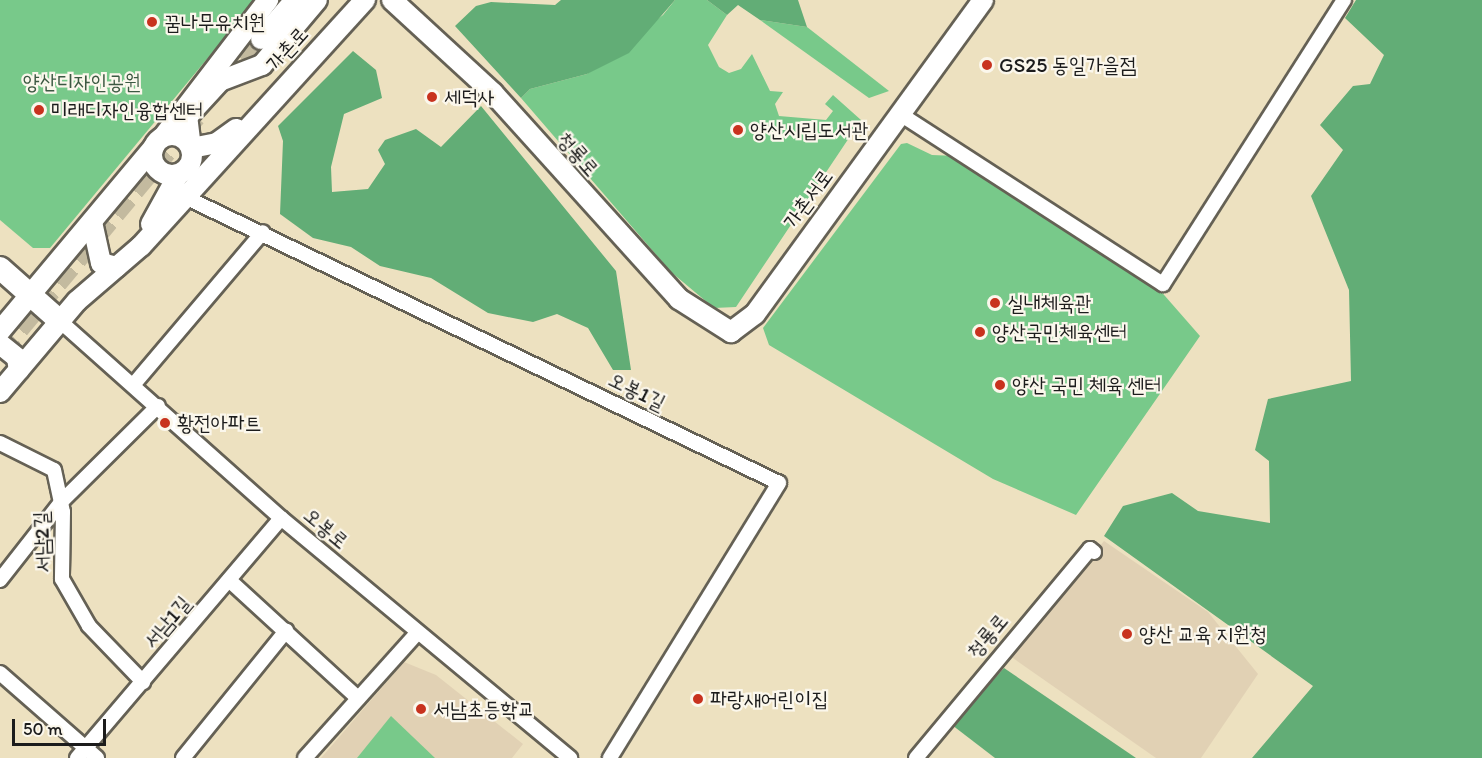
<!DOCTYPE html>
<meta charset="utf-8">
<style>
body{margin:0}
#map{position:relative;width:1482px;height:758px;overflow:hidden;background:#ede1c0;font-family:Itim,"Poor Story",sans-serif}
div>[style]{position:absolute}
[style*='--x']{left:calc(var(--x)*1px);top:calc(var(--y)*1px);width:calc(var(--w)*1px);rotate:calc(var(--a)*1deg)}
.built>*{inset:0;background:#e1d1b4}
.green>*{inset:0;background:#78c98a}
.forest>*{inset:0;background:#62ad76}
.secondary-tunnel>*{height:20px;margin-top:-10px;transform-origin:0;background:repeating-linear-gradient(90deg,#c3ba9f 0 20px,transparent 0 30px)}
.roads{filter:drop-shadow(2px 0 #656155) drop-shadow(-2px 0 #656155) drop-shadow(0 2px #656155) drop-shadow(0 -2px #656155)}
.street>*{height:14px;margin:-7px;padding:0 7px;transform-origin:7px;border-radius:7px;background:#fff}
.secondary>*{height:20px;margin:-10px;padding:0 10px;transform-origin:10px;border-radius:10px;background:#fff}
.secondary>.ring{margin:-10px;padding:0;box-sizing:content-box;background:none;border:20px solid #fff;border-radius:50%}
.primary>*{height:22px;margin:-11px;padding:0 11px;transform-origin:11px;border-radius:11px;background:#fff}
.dots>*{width:16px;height:16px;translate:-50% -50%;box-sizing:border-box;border:3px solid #fbf7ec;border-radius:50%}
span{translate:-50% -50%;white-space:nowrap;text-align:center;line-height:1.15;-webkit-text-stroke:4.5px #fbf7ec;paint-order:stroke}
.poi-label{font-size:21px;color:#1c1c1c}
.left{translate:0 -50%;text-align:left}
.street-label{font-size:21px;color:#1c1c1c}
.park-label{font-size:21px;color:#3c5942}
.scale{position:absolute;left:12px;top:719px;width:94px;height:27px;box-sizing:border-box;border:3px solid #1c1c1c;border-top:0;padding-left:8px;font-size:18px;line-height:21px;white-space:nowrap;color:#1c1c1c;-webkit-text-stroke:4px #fbf7ec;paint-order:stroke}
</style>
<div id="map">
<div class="built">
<i style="clip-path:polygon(1104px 541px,1208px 612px,1258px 674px,1201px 758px,1156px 758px,1010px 656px)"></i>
<i style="clip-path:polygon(404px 662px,436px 675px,523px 744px,512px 758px,321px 758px)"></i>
</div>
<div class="green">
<i style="clip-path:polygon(0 0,256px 0,50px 248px,33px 248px,0 220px)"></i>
<i style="clip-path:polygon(675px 0,707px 0,727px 15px,708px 45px,719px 67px,729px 73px,741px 69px,752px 54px,770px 91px,783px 92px,775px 104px,779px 116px,826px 120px,833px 111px,825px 104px,833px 95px,861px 120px,736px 307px,714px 308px,671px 272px,521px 98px,530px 89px,587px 74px,663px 15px)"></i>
<i style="clip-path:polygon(760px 20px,807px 27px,889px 91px,869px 98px)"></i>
<i style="clip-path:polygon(907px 143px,932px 155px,957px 156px,1158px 288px,1200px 336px,1076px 515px,993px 479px,769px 345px,763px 328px,901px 144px)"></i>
<i style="clip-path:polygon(391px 716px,435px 758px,357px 758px)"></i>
</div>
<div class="forest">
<i style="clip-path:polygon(561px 0,675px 0,629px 53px,587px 74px,530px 89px,521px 98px,455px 26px,476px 6px,491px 2px,555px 5px)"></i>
<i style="clip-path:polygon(707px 0,798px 0,807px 27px,760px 20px,738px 5px,727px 15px)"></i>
<i style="clip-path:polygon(1356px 0,1482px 0,1482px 758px,1252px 758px,1313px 686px,1104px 536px,1123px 506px,1172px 493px,1198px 511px,1270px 523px,1269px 461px,1255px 450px,1268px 399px,1351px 381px,1349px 290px,1311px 196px,1343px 150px,1320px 125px,1353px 86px,1370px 84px,1384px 55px,1345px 18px)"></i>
<i style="clip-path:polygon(353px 51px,376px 70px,382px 98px,344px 114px,331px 167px,332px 192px,368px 189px,385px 164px,378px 150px,385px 140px,416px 129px,441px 147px,481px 106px,616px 271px,631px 370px,613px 370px,588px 328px,557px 314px,533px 322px,488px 313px,431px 278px,380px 266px,351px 247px,313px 238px,280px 214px,283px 141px,278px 126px)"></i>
<i style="clip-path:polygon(1004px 668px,1136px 758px,995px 758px,952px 725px)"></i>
</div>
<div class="secondary-tunnel">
<i style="--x:224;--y:83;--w:57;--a:-49.9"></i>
<i style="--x:0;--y:352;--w:306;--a:-50.2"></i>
</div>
<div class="roads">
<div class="street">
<i style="--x:900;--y:114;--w:313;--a:32.9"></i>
<i style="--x:1163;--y:284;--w:337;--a:-57.5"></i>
<i style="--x:185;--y:197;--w:659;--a:25.71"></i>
<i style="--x:779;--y:483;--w:323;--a:121.6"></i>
<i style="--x:61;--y:322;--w:295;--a:41.7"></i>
<i style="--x:281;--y:518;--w:376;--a:39.7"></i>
<i style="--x:134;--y:384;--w:199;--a:-49.7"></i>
<i style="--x:0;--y:443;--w:60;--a:26.6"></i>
<i style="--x:54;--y:470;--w:43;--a:77.9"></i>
<i style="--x:63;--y:512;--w:67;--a:90.9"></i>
<i style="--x:62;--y:579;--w:54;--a:60.1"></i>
<i style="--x:89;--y:626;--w:78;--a:46"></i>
<i style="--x:0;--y:580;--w:100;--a:-51.9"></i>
<i style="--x:62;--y:501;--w:135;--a:-44.7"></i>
<i style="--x:229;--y:580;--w:175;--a:42.5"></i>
<i style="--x:0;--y:673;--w:129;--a:41.2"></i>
<i style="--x:77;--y:758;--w:315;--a:-49.6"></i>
<i style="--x:183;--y:758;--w:164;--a:-51"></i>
<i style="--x:305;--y:758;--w:168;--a:-48.1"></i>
<i style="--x:916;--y:758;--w:272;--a:-50.2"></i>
<i style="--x:1090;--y:549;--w:5;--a:37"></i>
</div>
<div class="secondary">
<i style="--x:392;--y:0;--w:137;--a:42.6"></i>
<i style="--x:493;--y:93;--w:278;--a:47.9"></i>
<i style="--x:679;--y:299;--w:62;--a:32.4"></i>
<i style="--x:731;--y:332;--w:30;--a:-37"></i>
<i style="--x:755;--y:314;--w:388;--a:-54"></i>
<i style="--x:261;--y:39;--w:52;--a:-48.9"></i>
<i style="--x:236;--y:129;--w:24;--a:144"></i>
<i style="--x:217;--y:143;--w:26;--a:169"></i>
<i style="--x:191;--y:148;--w:31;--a:-97"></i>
<i style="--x:187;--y:117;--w:49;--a:-47.5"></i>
<i style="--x:220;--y:81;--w:45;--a:-20.9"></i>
<i style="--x:262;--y:65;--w:85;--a:-49.8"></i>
<i class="ring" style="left:152px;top:135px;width:20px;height:20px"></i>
<i style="--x:163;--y:137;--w:173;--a:-52.5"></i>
<i style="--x:92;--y:222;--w:42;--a:77.6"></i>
<i style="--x:101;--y:263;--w:16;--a:14"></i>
<i style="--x:151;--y:224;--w:56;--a:-61.1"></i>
<i style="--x:0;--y:331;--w:240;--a:-50.1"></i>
<i style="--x:0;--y:344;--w:22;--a:39"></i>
<i style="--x:17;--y:358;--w:12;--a:81"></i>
<i style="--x:0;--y:392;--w:119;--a:-49.8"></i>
<i style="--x:77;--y:301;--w:84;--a:-40.7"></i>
<i style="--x:141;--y:246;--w:333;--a:-47.7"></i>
</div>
<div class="primary">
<i style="--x:0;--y:268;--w:81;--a:41.5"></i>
</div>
</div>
<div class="dots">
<i style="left:152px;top:22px;background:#c8321e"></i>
<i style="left:987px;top:65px;background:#c8321e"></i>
<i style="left:432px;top:97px;background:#c8321e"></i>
<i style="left:39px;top:110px;background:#c8321e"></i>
<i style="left:738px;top:130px;background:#c8321e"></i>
<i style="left:995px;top:303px;background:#c8321e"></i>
<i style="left:980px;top:332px;background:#c8321e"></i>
<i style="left:1000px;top:385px;background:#c8321e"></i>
<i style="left:165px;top:423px;background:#c8321e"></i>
<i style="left:1127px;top:634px;background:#c8321e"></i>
<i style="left:698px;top:699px;background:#c8321e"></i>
<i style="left:421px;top:709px;background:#c8321e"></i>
</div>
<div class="poi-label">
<span class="left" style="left:164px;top:22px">꿈나무유치원</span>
<span class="left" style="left:999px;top:65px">GS25 동일가을점</span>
<span class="left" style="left:444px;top:97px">세덕사</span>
<span class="left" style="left:51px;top:110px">미래디자인융합센터</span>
<span class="left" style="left:750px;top:130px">양산시립도서관</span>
<span class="left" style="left:1007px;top:303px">실내체육관</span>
<span class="left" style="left:992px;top:332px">양산국민체육센터</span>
<span class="left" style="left:1012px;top:385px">양산 국민 체육 센터</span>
<span class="left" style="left:177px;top:423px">황전아파트</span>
<span class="left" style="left:1139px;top:634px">양산 교육 지원청</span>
<span class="left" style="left:710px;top:699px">파랑새어린이집</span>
<span class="left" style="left:433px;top:709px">서남초등학교</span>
</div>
<div class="street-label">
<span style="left:287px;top:49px;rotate:-48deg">가촌로</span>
<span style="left:578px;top:154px;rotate:49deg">청룡로</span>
<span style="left:808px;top:199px;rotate:-54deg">가촌서로</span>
<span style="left:637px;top:391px;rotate:26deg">오봉1길</span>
<span style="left:326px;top:528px;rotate:40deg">오봉로</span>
<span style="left:42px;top:542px;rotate:-92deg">서남2길</span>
<span style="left:167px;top:622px;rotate:-50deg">서남1길</span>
<span style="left:987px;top:636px;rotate:-50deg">청룡로</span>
</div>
<div class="park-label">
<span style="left:82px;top:82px">양산디자인공원</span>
</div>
<div class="scale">50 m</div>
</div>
